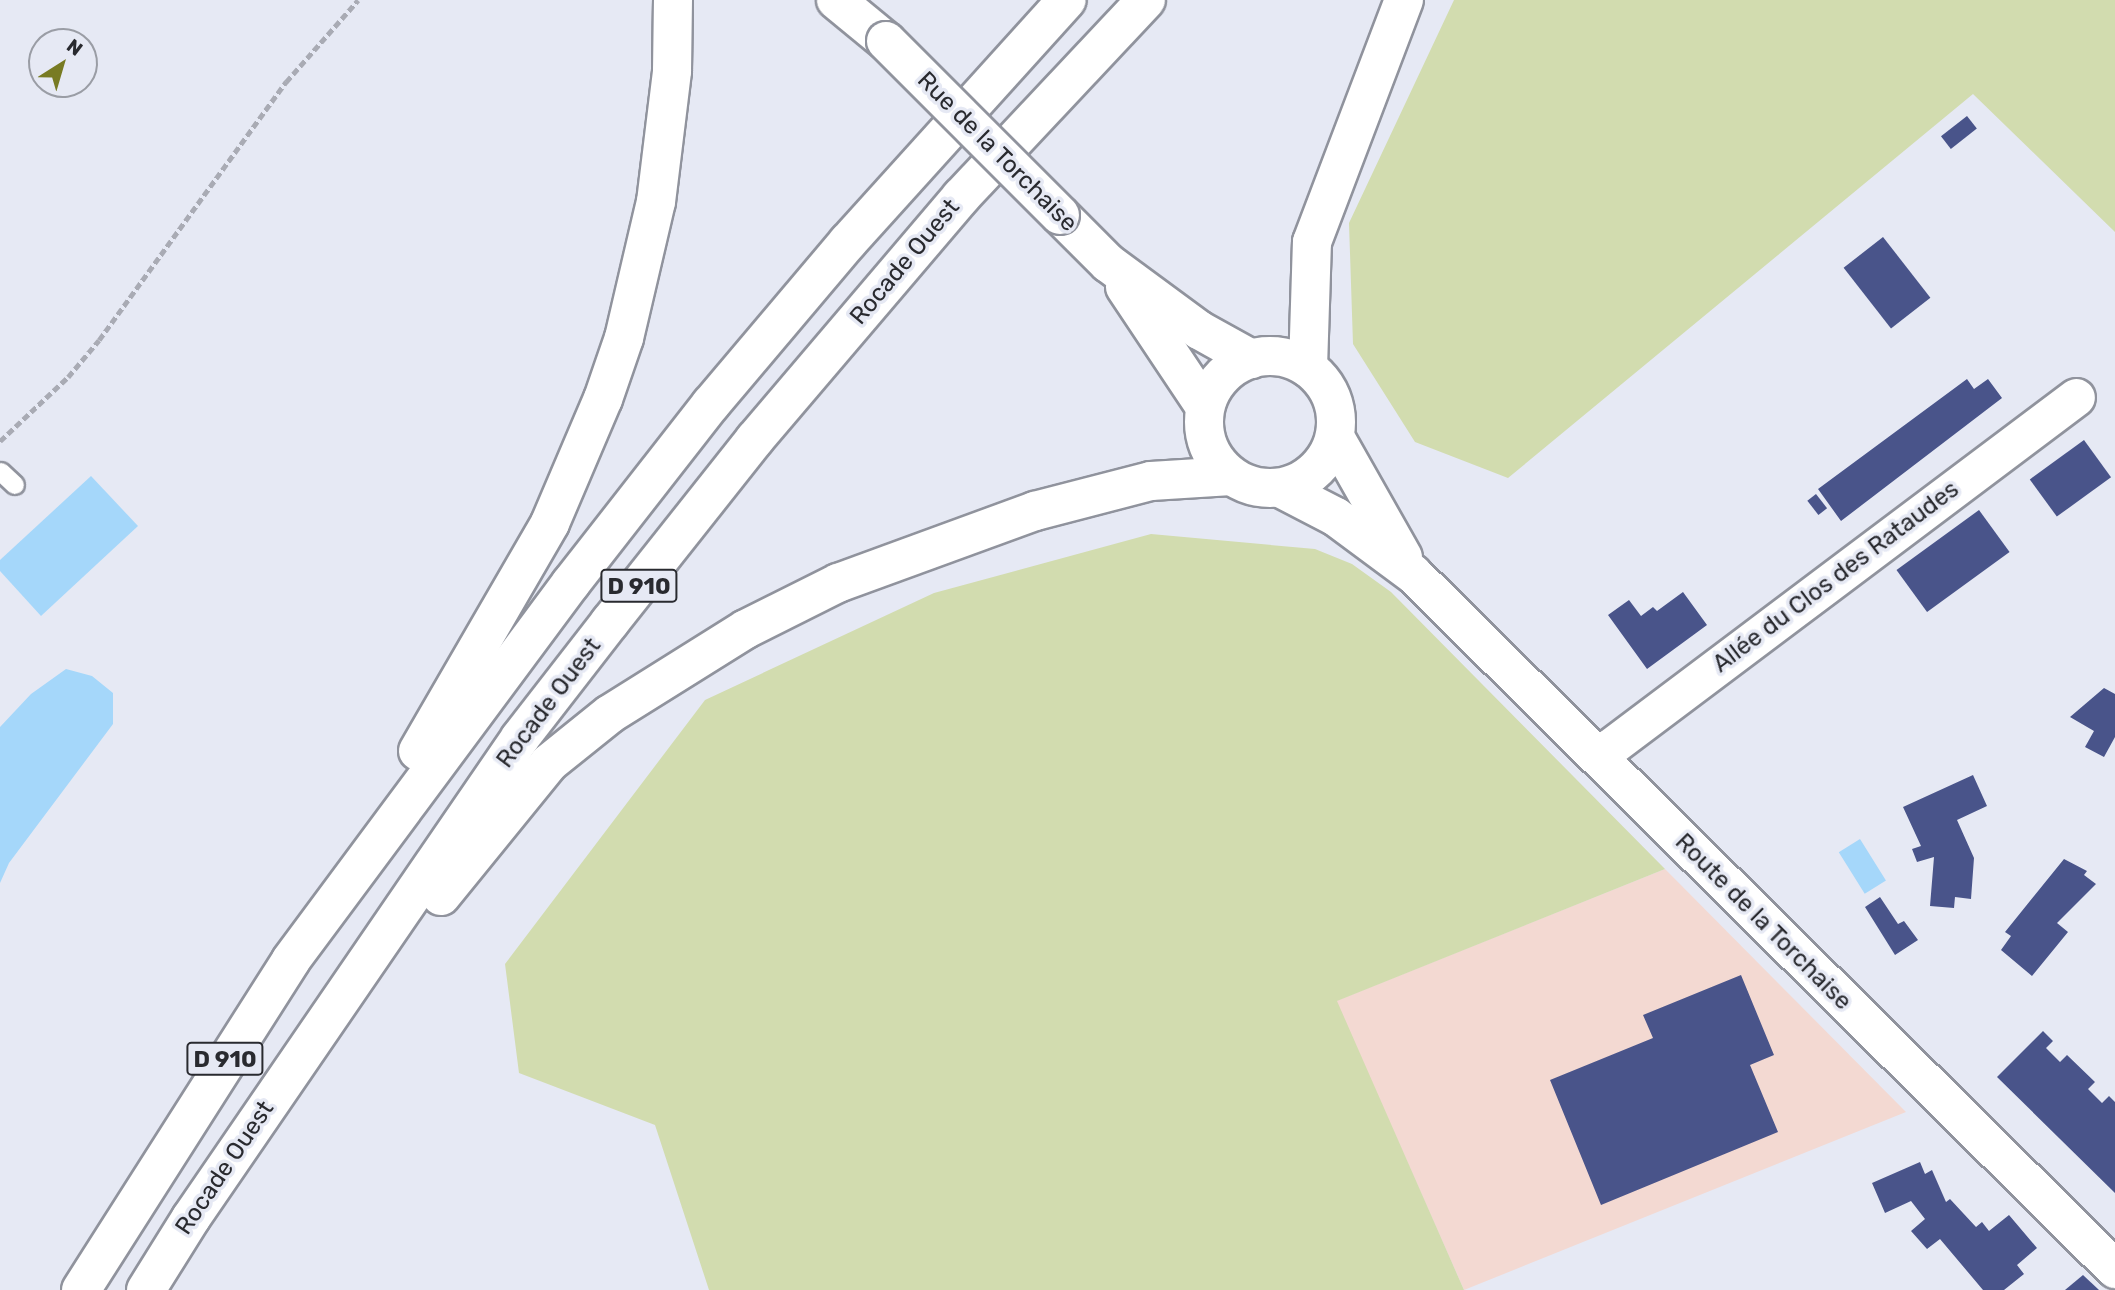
<!DOCTYPE html>
<meta charset="utf-8">
<style>
body{margin:0}
#map{position:relative;width:2115px;height:1290px;overflow:hidden;background:#e6e9f4;font-family:Rubik,sans-serif}
div>[style]{position:absolute}
[style*='--x']{left:calc(var(--x)*1px);top:calc(var(--y)*1px);width:calc(var(--w)*1px);rotate:calc(var(--a)*1deg)}
.industrial>*{inset:0;background:#f3d9d2}
.green>*{inset:0;background:#d2dcaf}
.water>*{inset:0;background:#a5d7fa;transform-origin:0 0}
.building>*{inset:0;background:#49548a;transform-origin:0 0}
.path>*{height:4.5px;margin-top:-2.25px;transform-origin:0;background:repeating-linear-gradient(90deg,#a9abb4 0 7px,transparent 0 10.5px)}
.roads{filter:drop-shadow(2px 0 #90939d) drop-shadow(-2px 0 #90939d) drop-shadow(0 2px #90939d) drop-shadow(0 -2px #90939d)}
.service>*{height:18px;margin:-9px;padding:0 9px;transform-origin:9px;border-radius:9px;background:#fff}
.minor>*{height:37px;margin:-18.5px;padding:0 18.5px;transform-origin:18.5px;border-radius:18.5px;background:#fff}
.tertiary>*{height:38px;margin:-19px;padding:0 19px;transform-origin:19px;border-radius:19px;background:#fff}
.secondary>*{height:38px;margin:-19px;padding:0 19px;transform-origin:19px;border-radius:19px;background:#fff}
.secondary>.ring{margin:-19px;padding:0;box-sizing:content-box;background:none;border:38px solid #fff;border-radius:50%}
.primary>*{height:38px;margin:-19px;padding:0 19px;transform-origin:19px;border-radius:19px;background:#fff}
.bridges{filter:drop-shadow(2px 0 #90939d) drop-shadow(-2px 0 #90939d) drop-shadow(0 2px #90939d) drop-shadow(0 -2px #90939d)}
.secondary-bridge>*{height:38px;margin:-19px;padding:0 19px;transform-origin:19px;border-radius:19px;background:#fff}
span{translate:-50% -50%;white-space:nowrap;text-align:center;line-height:1.15;-webkit-text-stroke:7px #e6e9f4;paint-order:stroke}
.shield-label span{padding:2px 5px;background:#e6e9f4;border:2px solid;border-radius:5px;-webkit-text-stroke-width:0}
.shield-label{font-size:23px;color:#292a2f;font-weight:700}
.street-label{font-size:24px;color:#292a2f}
.north{position:absolute;left:28px;top:28px;width:70px;height:70px;box-sizing:border-box;background:#e6e9f4;border:2px solid #9a9da5;border-radius:50%;rotate:37deg;font-size:19px;font-weight:700;line-height:28px;text-align:center;color:#292a2f}
.north::after{content:'';display:block;margin:auto;width:24px;height:32px;background:#787b23;clip-path:polygon(50% 0,100% 100%,50% 72%,0 100%)}
</style>
<div id="map">
<div class="industrial">
<i style="clip-path:polygon(1665px 869px,1906px 1112px,1464px 1290px,1336px 1001px)"></i>
</div>
<div class="green">
<i style="clip-path:polygon(1454px 0,2115px 0,2115px 232px,1973px 94px,1508px 478px,1415px 442px,1353px 344px,1349px 223px)"></i>
<i style="clip-path:polygon(1151px 534px,1315px 549px,1352px 564px,1391px 592px,1665px 869px,1337px 1001px,1464px 1290px,709px 1290px,655px 1125px,519px 1073px,505px 964px,705px 700px,934px 593px)"></i>
</div>
<div class="water">
<i style="clip-path:polygon(91px 476px,138px 526px,41px 616px,0 571px,0 560px)"></i>
<i style="clip-path:polygon(66px 669px,92px 676px,113px 693px,113px 724px,9px 863px,0 883px,0 727px,31px 694px)"></i>
<i style="left:1860px;top:839px;width:49px;height:25px;rotate:58deg"></i>
</div>
<div class="building">
<i style="left:1967px;top:116px;width:16px;height:33px;rotate:52deg"></i>
<i style="left:1883px;top:237px;width:77px;height:50px;rotate:52deg"></i>
<i style="clip-path:polygon(1967px 379px,1974px 389px,1988px 379px,2002px 398px,1841px 521px,1818px 489px)"></i>
<i style="left:2084px;top:440px;width:46px;height:67px;rotate:54deg"></i>
<i style="left:1816px;top:494px;width:18px;height:11px;rotate:52deg"></i>
<i style="left:1979px;top:510px;width:52px;height:102px;rotate:54deg"></i>
<i style="clip-path:polygon(1683px 592px,1707px 625px,1647px 669px,1608px 615px,1629px 600px,1641px 616px,1653px 607px,1657px 611px)"></i>
<i style="clip-path:polygon(2104px 688px,2115px 694px,2115px 737px,2104px 757px,2085px 747px,2094px 731px,2070px 717px)"></i>
<i style="clip-path:polygon(1973px 775px,1987px 806px,1957px 820px,1974px 858px,1971px 899px,1955px 897px,1954px 908px,1930px 906px,1934px 857px,1917px 862px,1912px 849px,1921px 846px,1903px 807px)"></i>
<i style="clip-path:polygon(2064px 859px,2087px 871px,2084px 875px,2096px 884px,2057px 923px,2068px 932px,2032px 976px,2001px 950px,2011px 936px,2005px 932px)"></i>
<i style="clip-path:polygon(1880px 897px,1898px 924px,1904px 921px,1918px 940px,1895px 955px,1865px 907px)"></i>
<i style="clip-path:polygon(1741px 975px,1774px 1055px,1750px 1065px,1778px 1132px,1601px 1205px,1550px 1080px,1653px 1038px,1643px 1015px)"></i>
<i style="clip-path:polygon(2043px 1031px,2053px 1041px,2046px 1048px,2060px 1062px,2067px 1055px,2095px 1082px,2088px 1089px,2102px 1103px,2109px 1096px,2115px 1102px,2115px 1193px,1997px 1077px)"></i>
<i style="clip-path:polygon(1920px 1162px,1925px 1174px,1932px 1170px,1946px 1202px,1950px 1199px,1976px 1227px,1982px 1222px,1989px 1231px,2009px 1215px,2037px 1248px,2017px 1265px,2024px 1274px,2004px 1290px,1983px 1290px,1940px 1239px,1927px 1249px,1911px 1231px,1925px 1219px,1911px 1201px,1885px 1213px,1872px 1183px)"></i>
<i style="clip-path:polygon(2083px 1275px,2099px 1290px,2065px 1290px)"></i>
</div>
<div class="path">
<i style="--x:0;--y:441;--w:93;--a:-43.3"></i>
<i style="--x:68;--y:377;--w:48;--a:-50"></i>
<i style="--x:99;--y:340;--w:319;--a:-54.1"></i>
<i style="--x:286;--y:82;--w:109;--a:-48.7"></i>
</div>
<div class="roads">
<div class="service">
<i style="--x:1;--y:472;--w:19;--a:43"></i>
</div>
<div class="minor">
<i style="--x:1604;--y:763;--w:16;--a:-72"></i>
<i style="--x:1609;--y:748;--w:584;--a:-36.93"></i>
</div>
<div class="tertiary">
<i style="--x:1335;--y:437;--w:138;--a:60.5"></i>
<i style="--x:1280;--y:488;--w:63;--a:27.4"></i>
<i style="--x:1336;--y:517;--w:96;--a:36.5"></i>
<i style="--x:1413;--y:574;--w:988;--a:44.71"></i>
</div>
<div class="secondary">
<i style="--x:836;--y:0;--w:65;--a:39.4"></i>
<i style="--x:1060;--y:215;--w:68;--a:45"></i>
<i style="--x:1108;--y:263;--w:113;--a:36.4"></i>
<i style="--x:1199;--y:330;--w:60;--a:29.1"></i>
<i style="--x:1125;--y:287;--w:144;--a:56.3"></i>
<i class="ring" style="left:1204px;top:356px;width:94px;height:94px"></i>
</div>
<div class="primary">
<i style="--x:1308;--y:368;--w:126;--a:-88.2"></i>
<i style="--x:1312;--y:242;--w:259;--a:-69.2"></i>
<i style="--x:418;--y:751;--w:263;--a:-59.9"></i>
<i style="--x:550;--y:523;--w:135;--a:-66.9"></i>
<i style="--x:603;--y:399;--w:65;--a:-71"></i>
<i style="--x:624;--y:338;--w:140;--a:-76.8"></i>
<i style="--x:656;--y:202;--w:132;--a:-83"></i>
<i style="--x:672;--y:71;--w:71;--a:-89.2"></i>
<i style="--x:441;--y:896;--w:171;--a:-50.9"></i>
<i style="--x:549;--y:763;--w:78;--a:-38.8"></i>
<i style="--x:610;--y:714;--w:160;--a:-32"></i>
<i style="--x:746;--y:629;--w:103;--a:-26.6"></i>
<i style="--x:838;--y:583;--w:210;--a:-20.1"></i>
<i style="--x:1035;--y:511;--w:120;--a:-14.5"></i>
<i style="--x:1151;--y:481;--w:80;--a:-3.6"></i>
<i style="--x:81;--y:1290;--w:391;--a:-57.5"></i>
<i style="--x:291;--y:960;--w:470;--a:-53.4"></i>
<i style="--x:571;--y:583;--w:227;--a:-52"></i>
<i style="--x:711;--y:404;--w:212;--a:-49.8"></i>
<i style="--x:848;--y:242;--w:326;--a:-47.9"></i>
<i style="--x:146;--y:1290;--w:85;--a:-58"></i>
<i style="--x:191;--y:1218;--w:582;--a:-55.57"></i>
<i style="--x:520;--y:738;--w:147;--a:-52.2"></i>
<i style="--x:610;--y:622;--w:233;--a:-51.6"></i>
<i style="--x:755;--y:439;--w:318;--a:-49.6"></i>
<i style="--x:961;--y:197;--w:270;--a:-46.8"></i>
</div>
</div>
<div class="bridges">
<div class="secondary-bridge">
<i style="--x:886;--y:41;--w:246;--a:45"></i>
</div>
</div>
<div class="shield-label">
<span style="left:639px;top:586px">D 910</span>
<span style="left:225px;top:1059px">D 910</span>
</div>
<div class="street-label">
<span style="left:997px;top:152px;rotate:45deg">Rue de la Torchaise</span>
<span style="left:905px;top:262px;rotate:-50deg">Rocade Ouest</span>
<span style="left:1836px;top:577px;rotate:-37deg">Allée du Clos des Rataudes</span>
<span style="left:549px;top:703px;rotate:-53deg">Rocade Ouest</span>
<span style="left:1763px;top:922px;rotate:45deg">Route de la Torchaise</span>
<span style="left:225px;top:1168px;rotate:-56deg">Rocade Ouest</span>
</div>
<div class="north">N</div>
</div>
